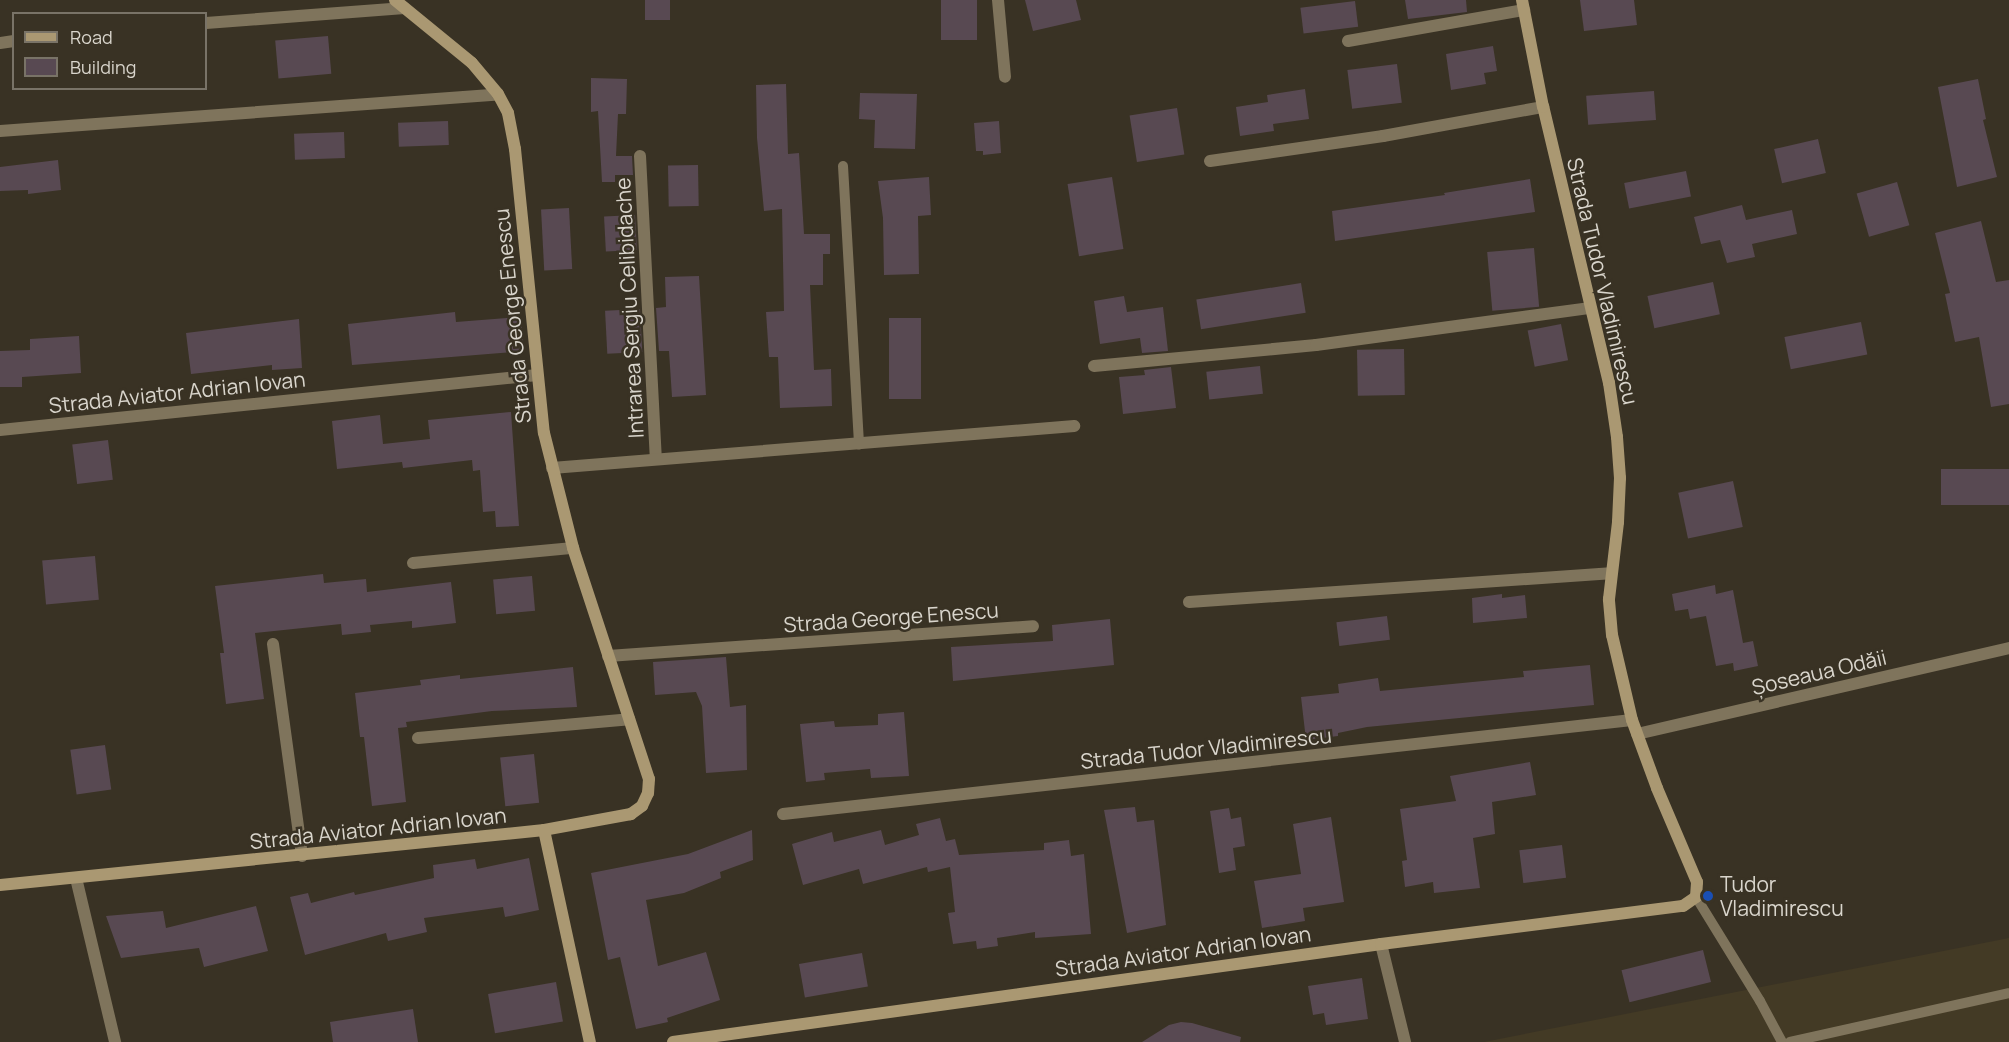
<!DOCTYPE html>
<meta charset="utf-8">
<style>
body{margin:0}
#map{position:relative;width:2009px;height:1042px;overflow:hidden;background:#393224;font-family:Manrope,sans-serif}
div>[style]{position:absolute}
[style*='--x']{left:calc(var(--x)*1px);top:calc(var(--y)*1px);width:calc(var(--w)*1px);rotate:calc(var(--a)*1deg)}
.built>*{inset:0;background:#433a25}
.building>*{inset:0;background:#584952;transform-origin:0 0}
.lane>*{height:10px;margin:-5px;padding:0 5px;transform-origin:5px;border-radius:5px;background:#7f745c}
.street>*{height:12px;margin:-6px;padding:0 6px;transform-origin:6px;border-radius:6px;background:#7f745c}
.secondary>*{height:12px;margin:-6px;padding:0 6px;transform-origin:6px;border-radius:6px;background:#aa9872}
.dots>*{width:16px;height:16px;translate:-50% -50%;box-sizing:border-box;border:3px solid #393224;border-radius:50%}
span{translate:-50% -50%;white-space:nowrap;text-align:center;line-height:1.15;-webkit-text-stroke:5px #393224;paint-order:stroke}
.street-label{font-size:21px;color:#d9d5cc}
.poi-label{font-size:21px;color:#d9d5cc}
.left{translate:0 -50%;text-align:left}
.legend{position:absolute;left:12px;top:12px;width:195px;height:78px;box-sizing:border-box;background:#393224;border:2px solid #797367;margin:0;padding:8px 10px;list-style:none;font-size:18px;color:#d9d5cc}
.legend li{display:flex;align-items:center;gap:12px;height:30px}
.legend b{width:30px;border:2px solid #797367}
</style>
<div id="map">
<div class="built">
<i style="clip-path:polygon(2009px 938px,2009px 1042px,1484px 1042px)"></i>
</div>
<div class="building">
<i style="left:645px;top:0;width:25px;height:20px"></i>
<i style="left:941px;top:0;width:36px;height:40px"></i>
<i style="clip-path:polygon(1025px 0,1076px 0,1081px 20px,1033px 31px)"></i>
<i style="clip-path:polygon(1405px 0,1466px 0,1467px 12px,1408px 19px)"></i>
<i style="clip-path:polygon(1580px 0,1634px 0,1637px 25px,1584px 31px)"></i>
<i style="left:1355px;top:1px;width:26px;height:55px;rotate:83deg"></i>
<i style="left:328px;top:36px;width:38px;height:53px;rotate:85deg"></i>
<i style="clip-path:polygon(1493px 46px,1497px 71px,1484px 73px,1486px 84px,1451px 90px,1446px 54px)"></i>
<i style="left:1397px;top:64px;width:39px;height:50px;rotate:83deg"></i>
<i style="clip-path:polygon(591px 78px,627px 79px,626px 114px,618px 114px,616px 156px,632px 156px,633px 175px,615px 175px,615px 182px,602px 182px,598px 111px,591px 112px)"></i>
<i style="clip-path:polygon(1978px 79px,1986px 119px,1983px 120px,1997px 177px,1957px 187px,1938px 87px)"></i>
<i style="clip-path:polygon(786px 84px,788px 154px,799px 153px,804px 234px,830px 234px,830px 254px,823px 254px,823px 285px,810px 285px,814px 370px,831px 369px,832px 406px,780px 408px,778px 357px,769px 357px,766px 312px,784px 311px,782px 209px,764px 211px,757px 138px,756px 85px)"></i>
<i style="clip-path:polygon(1305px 89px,1309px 119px,1273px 124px,1274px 131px,1240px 136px,1236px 107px,1268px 102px,1267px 95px)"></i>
<i style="left:1654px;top:91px;width:29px;height:68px;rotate:86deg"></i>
<i style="clip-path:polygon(860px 93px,917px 94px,915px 149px,874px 148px,875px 120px,859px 119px)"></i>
<i style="left:1177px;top:108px;width:47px;height:48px;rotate:81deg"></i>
<i style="left:448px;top:121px;width:24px;height:50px;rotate:88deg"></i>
<i style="clip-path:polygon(999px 121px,1001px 153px,983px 155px,983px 151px,976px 151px,974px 123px)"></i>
<i style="left:344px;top:132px;width:26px;height:50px;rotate:88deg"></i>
<i style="left:1818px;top:139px;width:35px;height:45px;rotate:77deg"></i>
<i style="clip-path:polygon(58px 160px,61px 190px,28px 194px,28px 190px,0 191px,0 167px)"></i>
<i style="left:698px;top:165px;width:41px;height:30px;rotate:89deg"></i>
<i style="left:1686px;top:171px;width:26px;height:63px;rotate:79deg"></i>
<i style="clip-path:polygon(929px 177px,931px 215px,918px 216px,919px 274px,884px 275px,883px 218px,878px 181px)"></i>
<i style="left:1112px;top:177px;width:73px;height:45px;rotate:81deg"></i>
<i style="clip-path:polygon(1530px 179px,1535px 212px,1335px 241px,1332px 211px,1445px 195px,1444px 193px)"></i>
<i style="left:1897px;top:182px;width:45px;height:42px;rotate:74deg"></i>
<i style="clip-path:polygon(1742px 205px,1746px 220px,1792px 210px,1797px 234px,1752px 244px,1755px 257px,1727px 263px,1720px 240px,1701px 244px,1694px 217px)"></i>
<i style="left:569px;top:208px;width:61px;height:28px;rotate:87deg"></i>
<i style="left:635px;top:215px;width:35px;height:31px;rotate:87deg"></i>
<i style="clip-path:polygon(1981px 221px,1996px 282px,2009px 280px,2009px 404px,1991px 407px,1979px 337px,1955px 342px,1945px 294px,1950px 293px,1935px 233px)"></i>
<i style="left:1534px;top:248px;width:59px;height:47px;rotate:85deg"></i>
<i style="clip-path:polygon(699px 276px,706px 395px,672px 397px,669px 351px,659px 351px,656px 308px,666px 307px,665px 277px)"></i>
<i style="left:1713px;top:282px;width:33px;height:67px;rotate:78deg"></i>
<i style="left:1301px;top:283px;width:30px;height:106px;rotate:81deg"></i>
<i style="clip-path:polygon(1124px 296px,1127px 312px,1163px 307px,1168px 351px,1142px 353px,1140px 338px,1100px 344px,1094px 301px)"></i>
<i style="left:640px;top:309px;width:43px;height:35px;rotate:87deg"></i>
<i style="clip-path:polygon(455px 312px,456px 322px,521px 317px,524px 351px,352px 365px,348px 324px)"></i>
<i style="left:889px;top:318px;width:32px;height:81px"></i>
<i style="clip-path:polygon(299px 319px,302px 368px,272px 370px,272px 365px,191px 374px,186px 333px)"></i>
<i style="left:1861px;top:322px;width:33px;height:78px;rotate:79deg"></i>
<i style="left:1561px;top:324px;width:37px;height:34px;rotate:79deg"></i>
<i style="clip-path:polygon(79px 336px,81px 373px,22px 377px,22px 387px,0 387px,0 351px,30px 350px,30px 339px)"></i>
<i style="left:1404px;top:349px;width:46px;height:47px;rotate:89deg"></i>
<i style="left:1260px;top:366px;width:28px;height:54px;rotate:84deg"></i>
<i style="clip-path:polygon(1171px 367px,1176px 408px,1123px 414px,1119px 377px,1145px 375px,1144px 370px)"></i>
<i style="clip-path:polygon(511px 412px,519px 526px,496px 527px,495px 511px,483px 512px,480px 470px,473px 471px,472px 460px,403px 468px,402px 462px,337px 469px,332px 421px,380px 415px,383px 444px,430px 439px,428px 420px)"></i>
<i style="left:108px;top:440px;width:40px;height:36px;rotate:83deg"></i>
<i style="left:2009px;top:469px;width:36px;height:68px;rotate:90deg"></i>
<i style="left:1733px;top:481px;width:47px;height:56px;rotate:78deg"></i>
<i style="left:95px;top:556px;width:44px;height:53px;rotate:85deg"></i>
<i style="clip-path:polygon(323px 574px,324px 583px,366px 579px,367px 592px,451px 582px,456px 623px,412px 628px,412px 621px,370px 625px,371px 632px,342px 635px,341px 624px,255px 633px,264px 699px,226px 704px,220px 653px,224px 653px,215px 586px)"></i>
<i style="left:532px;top:576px;width:35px;height:39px;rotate:85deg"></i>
<i style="clip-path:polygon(1715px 585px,1716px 594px,1733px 590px,1743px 643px,1753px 641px,1758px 666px,1734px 671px,1733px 663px,1716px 666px,1706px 616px,1690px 619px,1688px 609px,1675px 611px,1672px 594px)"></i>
<i style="clip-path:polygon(1502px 594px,1502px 598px,1525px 595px,1527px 618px,1473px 623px,1472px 598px)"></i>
<i style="left:1387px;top:616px;width:24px;height:51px;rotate:83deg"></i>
<i style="clip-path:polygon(1110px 619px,1114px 665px,953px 681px,951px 647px,1053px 641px,1052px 625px)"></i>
<i style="clip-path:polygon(726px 657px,730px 707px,746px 705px,747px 770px,706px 773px,702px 706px,696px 692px,655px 695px,653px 662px)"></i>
<i style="clip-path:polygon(1590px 665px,1594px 705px,1367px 727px,1338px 733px,1338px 736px,1306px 740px,1301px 697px,1339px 693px,1338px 684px,1378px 678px,1380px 691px,1524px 677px,1523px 671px)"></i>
<i style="clip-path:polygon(573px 667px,577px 707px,492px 711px,406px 722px,407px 727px,398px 728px,406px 802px,372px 806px,364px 737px,360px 737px,355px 693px,421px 685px,420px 680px,460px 675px,460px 679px)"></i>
<i style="clip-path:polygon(904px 712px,909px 776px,871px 778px,870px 769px,824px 773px,825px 780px,806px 782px,800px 724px,834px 721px,835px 727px,878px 725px,878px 714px)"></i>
<i style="left:105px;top:745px;width:45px;height:35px;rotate:82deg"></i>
<i style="left:534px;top:754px;width:49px;height:34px;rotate:84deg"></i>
<i style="clip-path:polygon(1530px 762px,1536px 795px,1492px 802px,1495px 834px,1473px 838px,1480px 888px,1434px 893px,1433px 882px,1405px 887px,1402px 861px,1407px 860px,1400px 809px,1456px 801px,1450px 776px)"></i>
<i style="clip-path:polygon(1135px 807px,1137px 822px,1154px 820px,1166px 925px,1127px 933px,1104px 810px)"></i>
<i style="clip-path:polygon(1229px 808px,1231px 819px,1241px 817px,1245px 846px,1233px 848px,1236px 870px,1219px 873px,1210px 811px)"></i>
<i style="clip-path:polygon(1331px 817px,1344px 902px,1303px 908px,1305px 921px,1262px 928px,1254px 881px,1301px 874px,1293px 824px)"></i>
<i style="clip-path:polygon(940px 818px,946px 841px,955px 839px,959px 855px,1044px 850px,1044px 843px,1069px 840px,1071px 856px,1084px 854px,1091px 934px,1035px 938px,1035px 932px,997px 938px,998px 946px,977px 949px,976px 941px,953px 944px,948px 913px,955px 912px,950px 867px,928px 872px,927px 867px,863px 884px,859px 869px,803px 885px,792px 844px,832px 832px,834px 842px,881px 830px,885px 845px,919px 835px,916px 824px)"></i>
<i style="clip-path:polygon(752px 830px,753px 860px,720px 872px,721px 878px,684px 893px,646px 900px,658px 966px,706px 952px,720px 1000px,667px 1018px,668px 1022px,636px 1029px,620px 957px,608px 960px,591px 873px,688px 854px)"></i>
<i style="left:1562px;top:845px;width:33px;height:43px;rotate:83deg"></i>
<i style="clip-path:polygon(529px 858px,539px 910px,505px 917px,503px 907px,424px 918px,427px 932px,388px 941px,386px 933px,305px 955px,290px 897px,308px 893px,311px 903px,354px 892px,355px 895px,434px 878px,433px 865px,475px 859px,477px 869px)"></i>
<i style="clip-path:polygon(256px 906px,268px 951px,204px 967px,199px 948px,121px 958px,106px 916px,163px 911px,166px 928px)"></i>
<i style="left:1703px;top:950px;width:33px;height:84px;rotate:76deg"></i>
<i style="left:862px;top:953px;width:34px;height:64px;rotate:80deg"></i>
<i style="clip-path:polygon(1362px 978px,1368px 1019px,1326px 1025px,1324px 1013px,1313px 1015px,1308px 986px)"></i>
<i style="left:556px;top:982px;width:40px;height:69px;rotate:80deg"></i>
<i style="clip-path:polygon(413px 1009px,418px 1042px,333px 1042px,330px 1022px)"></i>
<i style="clip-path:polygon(1181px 1022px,1192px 1023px,1241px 1037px,1240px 1042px,1142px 1042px,1169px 1025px)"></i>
</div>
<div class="lane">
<i style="--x:843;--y:166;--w:279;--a:86.7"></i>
<i style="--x:1696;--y:897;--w:122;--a:58.4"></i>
<i style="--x:1760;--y:1001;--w:47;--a:61.8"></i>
<i style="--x:1790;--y:1042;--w:224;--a:-12.6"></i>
</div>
<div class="street">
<i style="--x:998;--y:0;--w:77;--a:84.8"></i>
<i style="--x:206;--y:23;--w:199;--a:-4.3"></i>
<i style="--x:1348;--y:41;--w:179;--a:-10"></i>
<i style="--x:0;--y:43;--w:14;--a:-8"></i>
<i style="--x:0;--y:131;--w:499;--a:-4.2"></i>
<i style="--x:640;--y:156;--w:303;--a:87"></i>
<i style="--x:1210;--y:161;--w:175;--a:-8.2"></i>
<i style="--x:1383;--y:136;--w:163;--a:-10.3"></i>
<i style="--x:1094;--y:366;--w:223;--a:-5.4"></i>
<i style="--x:1316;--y:345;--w:277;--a:-7.7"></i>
<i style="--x:0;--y:430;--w:540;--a:-5.85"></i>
<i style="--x:552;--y:468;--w:524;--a:-4.6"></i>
<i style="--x:413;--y:563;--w:161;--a:-5.4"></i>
<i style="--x:1189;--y:602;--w:422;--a:-3.9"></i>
<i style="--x:273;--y:644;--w:214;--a:82.2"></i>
<i style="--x:608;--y:656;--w:426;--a:-4"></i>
<i style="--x:1637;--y:734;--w:382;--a:-13"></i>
<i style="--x:418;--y:738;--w:212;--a:-5.1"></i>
<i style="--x:783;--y:814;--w:854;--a:-6.32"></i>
<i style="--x:76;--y:878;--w:169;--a:76.6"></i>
<i style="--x:1381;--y:944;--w:101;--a:76.2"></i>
</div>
<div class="secondary">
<i style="--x:395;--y:0;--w:99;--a:39.3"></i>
<i style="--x:472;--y:63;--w:40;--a:50"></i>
<i style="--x:498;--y:94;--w:21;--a:62"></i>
<i style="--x:508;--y:113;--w:37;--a:79"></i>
<i style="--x:515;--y:149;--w:285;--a:84.2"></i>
<i style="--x:544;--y:433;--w:119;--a:75.8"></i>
<i style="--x:573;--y:548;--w:243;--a:71.8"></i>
<i style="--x:649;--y:779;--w:14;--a:94"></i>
<i style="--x:648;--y:793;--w:14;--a:115"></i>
<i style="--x:642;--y:806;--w:14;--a:144"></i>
<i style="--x:631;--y:814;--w:88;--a:169.6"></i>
<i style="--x:0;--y:885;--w:547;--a:-5.77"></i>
<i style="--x:544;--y:830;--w:217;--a:77.8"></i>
<i style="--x:673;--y:1042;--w:715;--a:-7.88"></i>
<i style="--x:1381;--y:944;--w:304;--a:-7.2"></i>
<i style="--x:1683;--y:906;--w:16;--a:-35"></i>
<i style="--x:1696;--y:897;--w:15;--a:-86"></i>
<i style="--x:1697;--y:882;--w:102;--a:-113.1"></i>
<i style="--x:1657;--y:788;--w:72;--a:-110.2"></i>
<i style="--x:1632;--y:720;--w:87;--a:-103.2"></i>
<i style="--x:1612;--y:635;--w:36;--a:-95"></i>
<i style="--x:1609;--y:599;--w:78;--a:-83.3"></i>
<i style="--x:1618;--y:522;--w:44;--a:-87.4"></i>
<i style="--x:1620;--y:478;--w:41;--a:-94.2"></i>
<i style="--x:1617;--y:437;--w:55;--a:-98.4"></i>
<i style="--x:1609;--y:383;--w:284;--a:-103.4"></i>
<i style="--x:1543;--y:107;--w:109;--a:-101.1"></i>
</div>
<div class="dots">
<i style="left:1708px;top:896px;background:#1a4fb4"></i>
</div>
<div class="street-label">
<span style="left:1603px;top:281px;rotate:77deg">Strada Tudor Vladimirescu</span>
<span style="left:629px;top:308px;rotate:-93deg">Intrarea Sergiu Celibidache</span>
<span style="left:512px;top:316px;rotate:-96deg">Strada George Enescu</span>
<span style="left:177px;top:392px;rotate:-6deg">Strada Aviator Adrian Iovan</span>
<span style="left:891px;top:617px;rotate:-4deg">Strada George Enescu</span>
<span style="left:1819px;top:672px;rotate:-13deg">Șoseaua Odăii</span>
<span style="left:1206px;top:748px;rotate:-6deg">Strada Tudor Vladimirescu</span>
<span style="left:378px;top:828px;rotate:-6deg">Strada Aviator Adrian Iovan</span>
<span style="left:1183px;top:951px;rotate:-8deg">Strada Aviator Adrian Iovan</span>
</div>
<div class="poi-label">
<span class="left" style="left:1720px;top:896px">Tudor<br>Vladimirescu</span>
</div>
<ul class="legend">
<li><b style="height:8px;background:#aa9872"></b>Road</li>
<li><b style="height:16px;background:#584952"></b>Building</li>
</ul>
</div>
